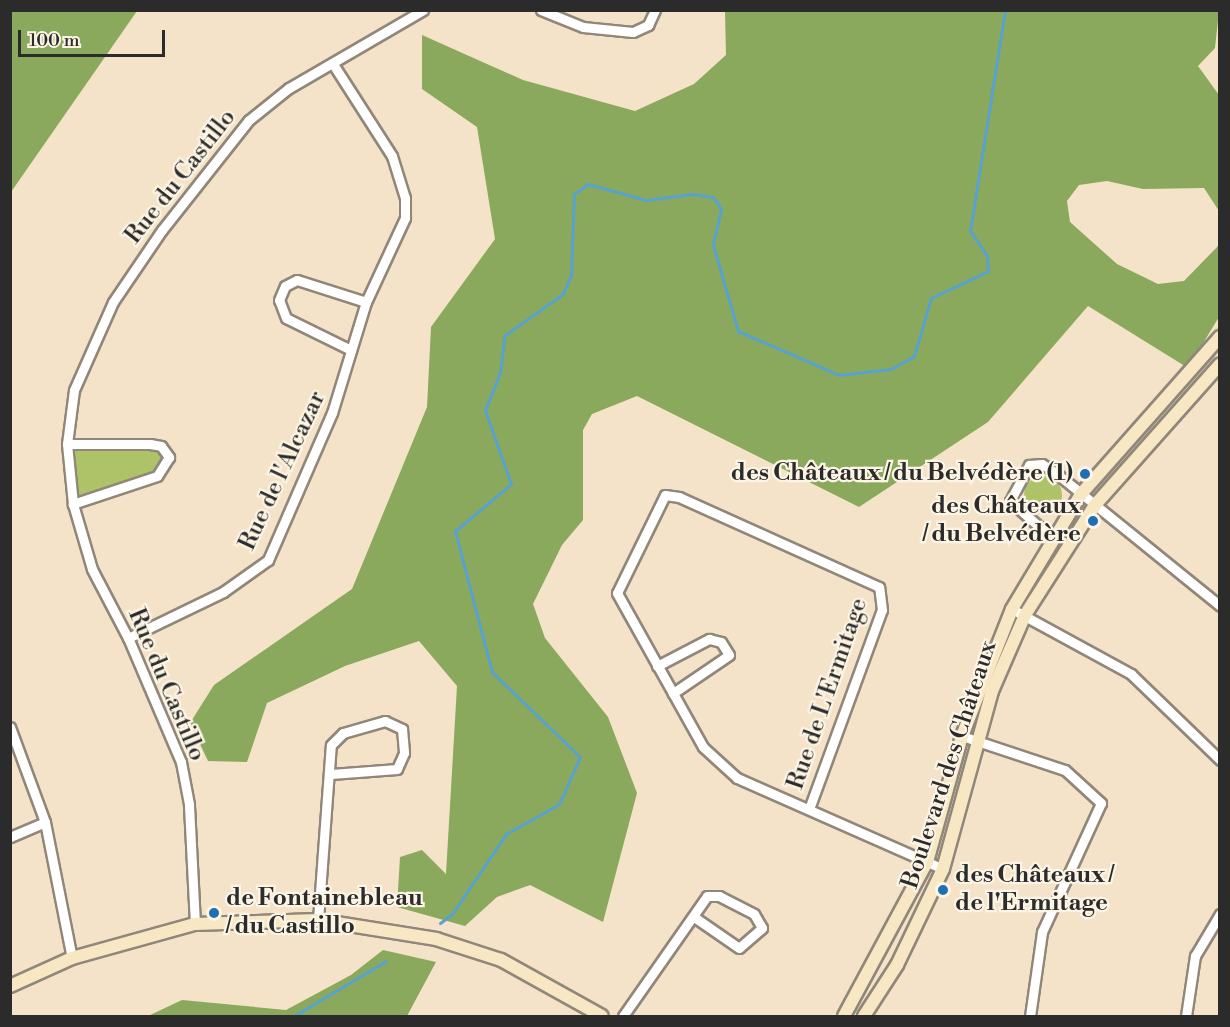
<!DOCTYPE html>
<meta charset="utf-8">
<style>
body{margin:0}
#map{position:relative;width:1230px;height:1027px;overflow:hidden;background:#f4e3c8;font-family:"Libre Bodoni",serif}
div>[style]{position:absolute}
[style*='--x']{left:calc(var(--x)*1px);top:calc(var(--y)*1px);width:calc(var(--w)*1px);rotate:calc(var(--a)*1deg)}
.green>*{inset:0;background:#aec368}
.round{border-radius:50%}
.forest>*{inset:0;background:#8aa95c}
.stream>*{height:3px;margin:-1.5px;padding:0 1.5px;transform-origin:1.5px;border-radius:1.5px;background:#57a2cf}
.roads{filter:drop-shadow(2px 0 #90877a) drop-shadow(-2px 0 #90877a) drop-shadow(0 2px #90877a) drop-shadow(0 -2px #90877a)}
.street>*{height:9px;margin:-4.5px;padding:0 4.5px;transform-origin:4.5px;border-radius:4.5px;background:#fff}
.secondary>*{height:12px;margin:-6px;padding:0 6px;transform-origin:6px;border-radius:6px;background:#f7e8c3}
.dots>*{width:16px;height:16px;translate:-50% -50%;box-sizing:border-box;border:3px solid #fcf5e5;border-radius:50%}
span{translate:-50% -50%;white-space:nowrap;text-align:center;line-height:1.15;-webkit-text-stroke:4.5px #fcf5e5;paint-order:stroke}
.street-label{font-size:24px;color:#2b2b2b}
.poi-label{font-size:24px;color:#2b2b2b;font-weight:700}
.right{translate:-100% -50%;text-align:right}
.left{translate:0 -50%;text-align:left}
.frame{position:absolute;inset:0;border:12px solid #2b2b2b;pointer-events:none}
.scale{position:absolute;left:18px;top:30px;width:147px;height:27px;box-sizing:border-box;border:3px solid #2b2b2b;border-top:0;padding-left:8px;font-size:18px;line-height:21px;white-space:nowrap;color:#2b2b2b;-webkit-text-stroke:4px #fcf5e5;paint-order:stroke}
</style>
<div id="map">
<div class="green">
<i style="clip-path:polygon(67px 444px,150px 444px,169px 457px,166px 468px,73px 504px)"></i>
<i class="round" style="left:1024px;top:476px;width:38px;height:38px"></i>
</div>
<div class="forest">
<i style="clip-path:polygon(11px 10px,137px 11px,11px 192px,10px 11px)"></i>
<i style="clip-path:polygon(725px 11px,1219px 11px,1215px 48px,1198px 66px,1219px 95px,1219px 211px,1204px 188px,1143px 189px,1107px 181px,1079px 185px,1067px 201px,1070px 222px,1117px 264px,1158px 284px,1184px 281px,1219px 245px,1219px 317px,1188px 368px,1088px 306px,988px 422px,859px 507px,637px 396px,592px 414px,583px 430px,583px 520px,562px 545px,533px 604px,545px 638px,608px 717px,637px 793px,603px 922px,530px 885px,497px 897px,465px 926px,397px 907px,400px 857px,422px 850px,446px 874px,457px 686px,419px 641px,345px 666px,267px 703px,247px 762px,208px 761px,190px 723px,214px 685px,352px 589px,427px 407px,431px 327px,495px 239px,477px 127px,422px 89px,422px 35px,523px 80px,635px 111px,694px 84px,726px 55px)"></i>
<i style="clip-path:polygon(383px 950px,436px 962px,407px 1016px,148px 1016px,182px 1000px,286px 1010px,351px 975px)"></i>
</div>
<div class="stream">
<i style="--x:440;--y:923;--w:15;--a:-37"></i>
<i style="--x:452;--y:914;--w:97;--a:-56"></i>
<i style="--x:506;--y:834;--w:61;--a:-29.5"></i>
<i style="--x:559;--y:804;--w:51;--a:-65.9"></i>
<i style="--x:580;--y:757;--w:122;--a:-136"></i>
<i style="--x:492;--y:672;--w:146;--a:-104.7"></i>
<i style="--x:455;--y:531;--w:73;--a:-40"></i>
<i style="--x:511;--y:484;--w:78;--a:-109.4"></i>
<i style="--x:485;--y:410;--w:40;--a:-68"></i>
<i style="--x:500;--y:373;--w:38;--a:-83"></i>
<i style="--x:505;--y:335;--w:71;--a:-35.3"></i>
<i style="--x:563;--y:294;--w:21;--a:-67"></i>
<i style="--x:571;--y:275;--w:81;--a:-87.9"></i>
<i style="--x:574;--y:194;--w:17;--a:-36"></i>
<i style="--x:588;--y:184;--w:60;--a:15.4"></i>
<i style="--x:646;--y:200;--w:47;--a:-7.3"></i>
<i style="--x:693;--y:194;--w:20;--a:9"></i>
<i style="--x:713;--y:197;--w:14;--a:56"></i>
<i style="--x:721;--y:209;--w:37;--a:103"></i>
<i style="--x:713;--y:245;--w:90;--a:73.8"></i>
<i style="--x:738;--y:331;--w:110;--a:23.5"></i>
<i style="--x:839;--y:375;--w:52;--a:-6.6"></i>
<i style="--x:891;--y:369;--w:26;--a:-29"></i>
<i style="--x:914;--y:356;--w:60;--a:-73.7"></i>
<i style="--x:931;--y:298;--w:63;--a:-25.3"></i>
<i style="--x:988;--y:271;--w:15;--a:-94"></i>
<i style="--x:987;--y:256;--w:30;--a:-124"></i>
<i style="--x:970;--y:231;--w:224;--a:-81"></i>
<i style="--x:294;--y:1016;--w:107;--a:-30.9"></i>
</div>
<div class="roads">
<div class="street">
<i style="--x:541;--y:10;--w:45;--a:22"></i>
<i style="--x:583;--y:27;--w:50;--a:5.7"></i>
<i style="--x:633;--y:32;--w:17;--a:-25"></i>
<i style="--x:648;--y:25;--w:17;--a:-65"></i>
<i style="--x:351;--y:350;--w:72;--a:-153.8"></i>
<i style="--x:286;--y:318;--w:19;--a:-111"></i>
<i style="--x:279;--y:300;--w:15;--a:-67"></i>
<i style="--x:285;--y:286;--w:13;--a:-27"></i>
<i style="--x:297;--y:280;--w:72;--a:17.7"></i>
<i style="--x:67;--y:444;--w:83;--a:0"></i>
<i style="--x:150;--y:444;--w:11;--a:10"></i>
<i style="--x:161;--y:446;--w:14;--a:54"></i>
<i style="--x:169;--y:457;--w:22;--a:122"></i>
<i style="--x:157;--y:476;--w:89;--a:161.6"></i>
<i style="--x:1052;--y:538;--w:56;--a:-138.6"></i>
<i style="--x:1010;--y:501;--w:41;--a:-62.2"></i>
<i style="--x:1029;--y:465;--w:13;--a:-4"></i>
<i style="--x:1042;--y:464;--w:17;--a:33"></i>
<i style="--x:1056;--y:473;--w:211;--a:39"></i>
<i style="--x:1012;--y:609;--w:136;--a:28.6"></i>
<i style="--x:1131;--y:674;--w:124;--a:44"></i>
<i style="--x:128;--y:638;--w:106;--a:-25.8"></i>
<i style="--x:223;--y:592;--w:55;--a:-35.4"></i>
<i style="--x:268;--y:560;--w:160;--a:-66.5"></i>
<i style="--x:332;--y:413;--w:116;--a:-73"></i>
<i style="--x:366;--y:302;--w:93;--a:-65.1"></i>
<i style="--x:405;--y:218;--w:20;--a:-90"></i>
<i style="--x:405;--y:198;--w:44;--a:-107.2"></i>
<i style="--x:392;--y:156;--w:109;--a:-122.7"></i>
<i style="--x:657;--y:666;--w:59;--a:-27.4"></i>
<i style="--x:709;--y:639;--w:12;--a:14"></i>
<i style="--x:721;--y:642;--w:15;--a:58"></i>
<i style="--x:729;--y:655;--w:68;--a:145.8"></i>
<i style="--x:10;--y:727;--w:101;--a:69.8"></i>
<i style="--x:45;--y:822;--w:139;--a:78.8"></i>
<i style="--x:962;--y:736;--w:108;--a:18.3"></i>
<i style="--x:1065;--y:770;--w:49;--a:42.5"></i>
<i style="--x:1101;--y:803;--w:142;--a:114.6"></i>
<i style="--x:1042;--y:932;--w:85;--a:98.1"></i>
<i style="--x:809;--y:809;--w:212;--a:-69.9"></i>
<i style="--x:882;--y:610;--w:23;--a:-97"></i>
<i style="--x:879;--y:587;--w:219;--a:-155.8"></i>
<i style="--x:679;--y:497;--w:14;--a:-172"></i>
<i style="--x:665;--y:495;--w:109;--a:116.1"></i>
<i style="--x:617;--y:593;--w:176;--a:60.8"></i>
<i style="--x:703;--y:747;--w:46;--a:42.4"></i>
<i style="--x:737;--y:778;--w:225;--a:23.8"></i>
<i style="--x:10;--y:837;--w:38;--a:-23"></i>
<i style="--x:318;--y:920;--w:175;--a:-85.8"></i>
<i style="--x:331;--y:745;--w:17;--a:-45"></i>
<i style="--x:343;--y:733;--w:44;--a:-15.9"></i>
<i style="--x:385;--y:721;--w:19;--a:25"></i>
<i style="--x:402;--y:729;--w:24;--a:85"></i>
<i style="--x:404;--y:753;--w:17;--a:114"></i>
<i style="--x:397;--y:769;--w:66;--a:175.7"></i>
<i style="--x:195;--y:924;--w:120;--a:-92.9"></i>
<i style="--x:189;--y:804;--w:43;--a:-100.8"></i>
<i style="--x:181;--y:762;--w:135;--a:-113.1"></i>
<i style="--x:128;--y:638;--w:78;--a:-117.6"></i>
<i style="--x:92;--y:569;--w:68;--a:-106.3"></i>
<i style="--x:73;--y:504;--w:60;--a:-95.7"></i>
<i style="--x:67;--y:444;--w:54;--a:-82.6"></i>
<i style="--x:74;--y:390;--w:96;--a:-66.1"></i>
<i style="--x:113;--y:302;--w:87;--a:-55.8"></i>
<i style="--x:162;--y:230;--w:140;--a:-51.7"></i>
<i style="--x:249;--y:120;--w:51;--a:-38.7"></i>
<i style="--x:289;--y:88;--w:155;--a:-30.2"></i>
<i style="--x:623;--y:1016;--w:146;--a:-55"></i>
<i style="--x:707;--y:896;--w:12;--a:0"></i>
<i style="--x:719;--y:896;--w:39;--a:27"></i>
<i style="--x:754;--y:914;--w:16;--a:60"></i>
<i style="--x:762;--y:928;--w:30;--a:139"></i>
<i style="--x:739;--y:948;--w:55;--a:-145.4"></i>
<i style="--x:1186;--y:1016;--w:61;--a:-81.5"></i>
<i style="--x:1195;--y:956;--w:49;--a:-59.2"></i>
</div>
<div class="secondary">
<i style="--x:10;--y:986;--w:68;--a:-24.3"></i>
<i style="--x:72;--y:958;--w:128;--a:-15.5"></i>
<i style="--x:195;--y:924;--w:123;--a:-1.9"></i>
<i style="--x:318;--y:920;--w:120;--a:9.1"></i>
<i style="--x:436;--y:939;--w:68;--a:17.9"></i>
<i style="--x:501;--y:960;--w:115;--a:29"></i>
<i style="--x:844;--y:1016;--w:175;--a:-61.7"></i>
<i style="--x:927;--y:862;--w:131;--a:-74.5"></i>
<i style="--x:962;--y:736;--w:136;--a:-68.5"></i>
<i style="--x:1012;--y:609;--w:134;--a:-59"></i>
<i style="--x:1081;--y:494;--w:210;--a:-48.5"></i>
<i style="--x:864;--y:1016;--w:61;--a:-57.1"></i>
<i style="--x:897;--y:965;--w:106;--a:-64.4"></i>
<i style="--x:943;--y:869;--w:185;--a:-74.6"></i>
<i style="--x:992;--y:691;--w:83;--a:-66.5"></i>
<i style="--x:1025;--y:615;--w:130;--a:-57.5"></i>
<i style="--x:1095;--y:505;--w:188;--a:-48.4"></i>
</div>
</div>
<div class="dots">
<i style="left:1085px;top:474px;background:#1f6fb2"></i>
<i style="left:1093px;top:521px;background:#1f6fb2"></i>
<i style="left:943px;top:890px;background:#1f6fb2"></i>
<i style="left:214px;top:913px;background:#1f6fb2"></i>
</div>
<div class="street-label">
<span style="left:181px;top:177px;rotate:-52deg">Rue du Castillo</span>
<span style="left:283px;top:471px;rotate:-65deg">Rue de l'Alcazar</span>
<span style="left:166px;top:685px;rotate:67deg">Rue du Castillo</span>
<span style="left:828px;top:694px;rotate:-71deg">Rue de L'Ermitage</span>
<span style="left:950px;top:765px;rotate:-72deg">Boulevard des Châteaux</span>
</div>
<div class="poi-label">
<span class="right" style="left:1073px;top:474px">des Châteaux / du Belvédère (1)</span>
<span class="right" style="left:1081px;top:521px">des Châteaux<br>/ du Belvédère</span>
<span class="left" style="left:955px;top:890px">des Châteaux /<br>de l'Ermitage</span>
<span class="left" style="left:226px;top:913px">de Fontainebleau<br>/ du Castillo</span>
</div>
<div class="frame"></div>
<div class="scale">100 m</div>
</div>
